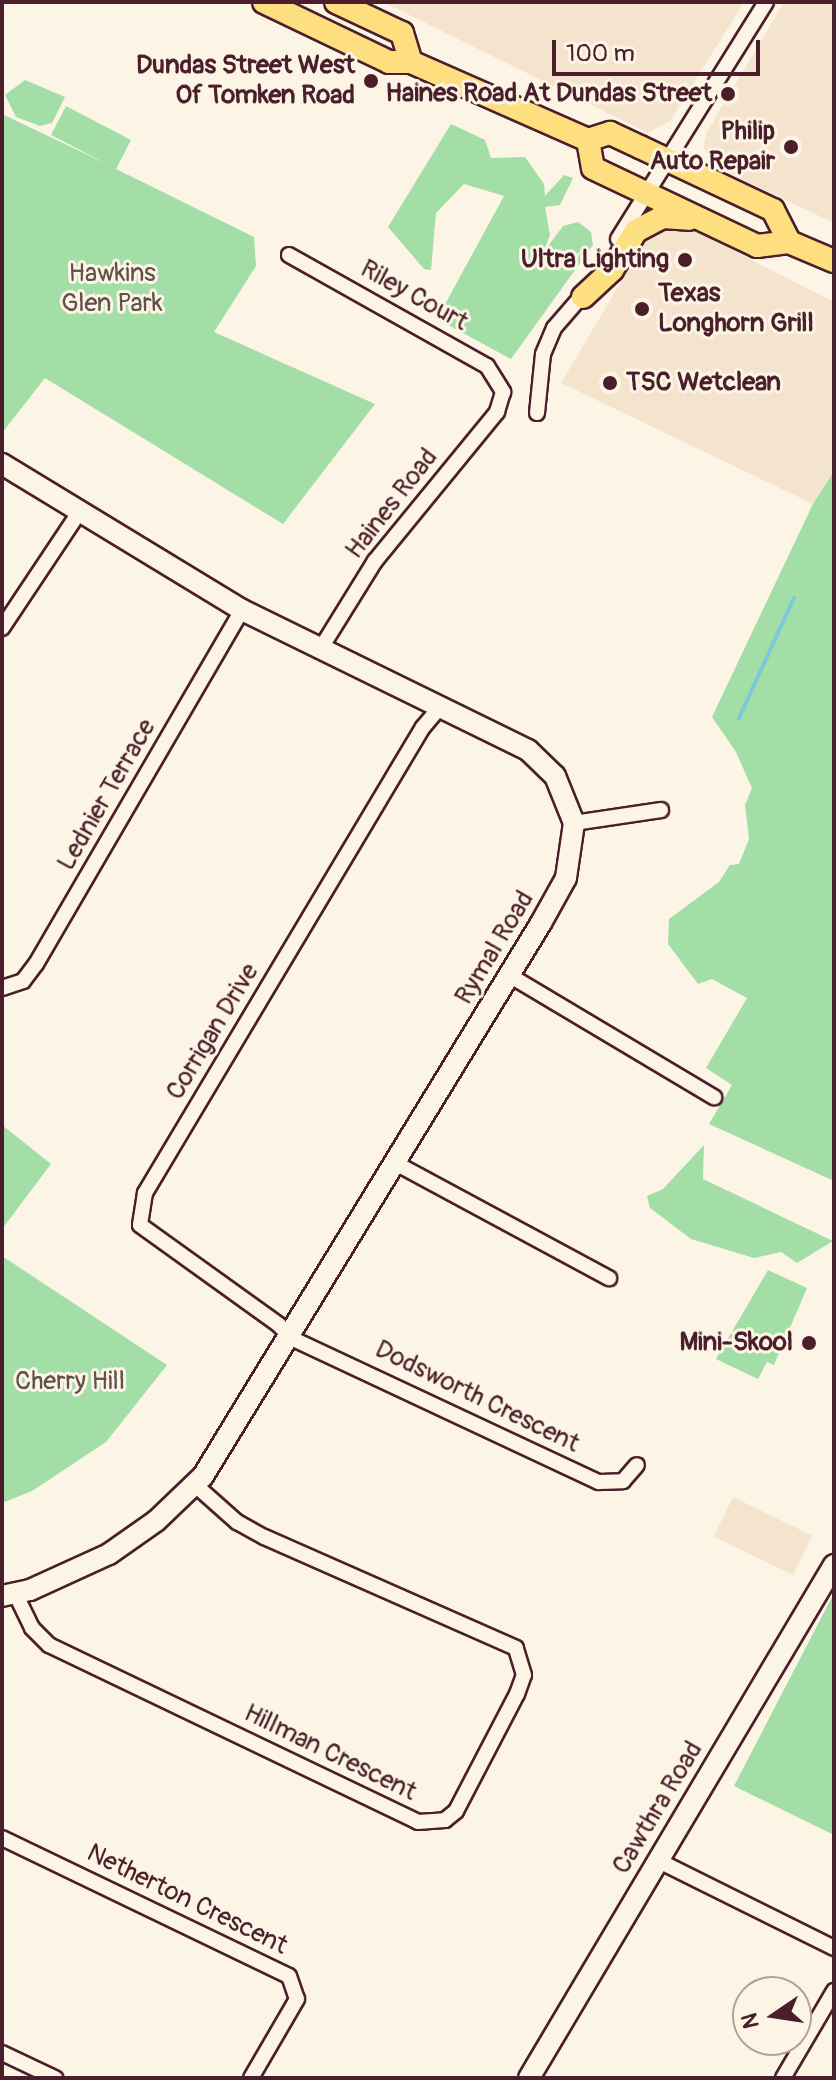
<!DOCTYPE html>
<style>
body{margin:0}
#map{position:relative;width:836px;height:2080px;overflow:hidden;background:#fcf5e5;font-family:Pangolin,sans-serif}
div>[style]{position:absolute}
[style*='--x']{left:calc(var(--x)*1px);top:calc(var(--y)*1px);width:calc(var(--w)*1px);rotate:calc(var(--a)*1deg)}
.built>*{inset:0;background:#f5e4cd;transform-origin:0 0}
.green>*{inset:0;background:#a2dea5}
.stream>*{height:4px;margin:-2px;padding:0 2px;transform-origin:2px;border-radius:2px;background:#7cc9db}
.roads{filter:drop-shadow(2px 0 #4a1f2b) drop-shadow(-2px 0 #4a1f2b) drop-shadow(0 2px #4a1f2b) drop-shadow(0 -2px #4a1f2b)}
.street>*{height:14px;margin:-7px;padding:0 7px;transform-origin:7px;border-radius:7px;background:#fcf5e5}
.secondary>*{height:20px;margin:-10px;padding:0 10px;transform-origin:10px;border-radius:10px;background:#fcf5e5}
.primary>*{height:22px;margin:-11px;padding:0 11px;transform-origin:11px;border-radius:11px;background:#fddf80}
.dots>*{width:22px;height:22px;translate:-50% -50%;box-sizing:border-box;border:4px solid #fcf5e5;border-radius:50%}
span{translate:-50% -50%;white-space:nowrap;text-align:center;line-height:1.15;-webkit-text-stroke:6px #fcf5e5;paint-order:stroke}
.poi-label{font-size:26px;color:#4a1f2b;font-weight:700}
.right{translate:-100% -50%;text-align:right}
.left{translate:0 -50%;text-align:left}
.park-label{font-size:26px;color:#604f4a}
.street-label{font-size:26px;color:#4a1f2b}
.frame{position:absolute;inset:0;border:4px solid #4a1f2b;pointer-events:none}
.north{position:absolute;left:732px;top:1976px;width:80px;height:80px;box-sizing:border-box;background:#fcf5e5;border:2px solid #b59f9b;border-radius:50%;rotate:257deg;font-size:22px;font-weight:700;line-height:32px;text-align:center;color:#4a1f2b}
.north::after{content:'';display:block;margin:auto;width:28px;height:36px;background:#4a1f2b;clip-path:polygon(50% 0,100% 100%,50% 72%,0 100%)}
.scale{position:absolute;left:552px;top:40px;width:208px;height:36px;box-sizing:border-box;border:4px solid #4a1f2b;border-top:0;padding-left:10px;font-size:24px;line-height:28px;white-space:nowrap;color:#4a1f2b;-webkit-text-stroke:6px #fcf5e5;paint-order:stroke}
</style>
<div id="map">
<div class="built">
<i style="clip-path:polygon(383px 2px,744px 2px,670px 121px,648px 133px)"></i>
<i style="clip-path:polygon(784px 2px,834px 2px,834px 223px,714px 166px,703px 147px,707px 132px)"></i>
<i style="clip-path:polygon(673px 226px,691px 229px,834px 302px,834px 470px,813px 504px,561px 383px,650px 233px)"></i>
<i style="left:733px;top:1497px;width:88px;height:44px;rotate:26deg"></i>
</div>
<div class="green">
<i style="clip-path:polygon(25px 80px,65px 97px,52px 123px,40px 126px,16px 117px,5px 95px)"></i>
<i style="clip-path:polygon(66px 106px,131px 140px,116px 169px,254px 237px,256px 266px,214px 332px,375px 404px,283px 524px,45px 378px,2px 433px,2px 114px,109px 165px,51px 135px)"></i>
<i style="clip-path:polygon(451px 124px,485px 140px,491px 158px,525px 157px,544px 184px,545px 196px,564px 175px,573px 178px,560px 205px,545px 207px,550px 235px,543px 253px,563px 226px,578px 222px,591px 232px,593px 245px,511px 359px,437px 319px,504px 196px,464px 184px,436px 213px,431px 270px,424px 269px,388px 227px)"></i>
<i style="clip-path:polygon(834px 471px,834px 1181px,709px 1124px,732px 1085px,706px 1068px,747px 998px,712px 979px,698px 984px,668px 944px,669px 919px,719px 882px,730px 865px,739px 864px,749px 839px,745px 805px,752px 788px,736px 752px,712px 717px,813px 504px)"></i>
<i style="clip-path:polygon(2px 1125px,51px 1164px,2px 1229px)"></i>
<i style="clip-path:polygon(704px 1145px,703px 1179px,833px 1241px,797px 1263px,781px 1252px,754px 1258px,691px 1239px,650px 1208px,647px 1196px,663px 1189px)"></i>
<i style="clip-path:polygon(2px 1256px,167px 1365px,106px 1442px,32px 1491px,2px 1503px)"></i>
<i style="clip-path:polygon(768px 1270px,807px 1288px,774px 1365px,767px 1362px,758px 1379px,716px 1359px)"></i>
<i style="clip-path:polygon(832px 1597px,834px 1598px,834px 1835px,734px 1786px)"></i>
</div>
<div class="stream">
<i style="--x:739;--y:718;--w:132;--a:-65.4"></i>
</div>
<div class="roads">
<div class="street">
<i style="--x:618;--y:239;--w:279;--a:-58"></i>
<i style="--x:289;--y:255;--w:227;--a:29.3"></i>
<i style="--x:487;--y:366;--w:31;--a:58"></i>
<i style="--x:503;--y:392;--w:21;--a:107"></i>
<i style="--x:497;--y:412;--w:193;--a:129.3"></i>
<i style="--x:375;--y:561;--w:102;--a:121.8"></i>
<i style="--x:537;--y:413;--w:59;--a:-84.2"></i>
<i style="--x:543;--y:354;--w:28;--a:-67"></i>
<i style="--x:554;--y:328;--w:49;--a:-49.1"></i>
<i style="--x:2;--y:628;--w:141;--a:-56.3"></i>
<i style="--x:440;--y:707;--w:26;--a:130"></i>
<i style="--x:423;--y:727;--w:543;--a:120.82"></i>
<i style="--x:145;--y:1193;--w:32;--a:99"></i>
<i style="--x:140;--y:1225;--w:171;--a:35.7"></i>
<i style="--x:279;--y:1325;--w:18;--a:47"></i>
<i style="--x:291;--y:1338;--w:340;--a:25.1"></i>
<i style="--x:599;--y:1482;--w:24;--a:-2"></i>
<i style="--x:623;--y:1481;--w:21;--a:-49"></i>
<i style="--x:574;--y:823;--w:88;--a:-8.5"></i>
<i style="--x:509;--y:975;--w:239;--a:30.8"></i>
<i style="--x:2;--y:988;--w:22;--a:-18"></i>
<i style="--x:23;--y:981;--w:21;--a:-53"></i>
<i style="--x:36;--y:964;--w:410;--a:-59.8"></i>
<i style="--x:397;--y:1164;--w:241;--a:28.3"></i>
<i style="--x:16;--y:1595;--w:37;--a:64"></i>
<i style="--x:32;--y:1628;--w:24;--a:45"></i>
<i style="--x:49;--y:1645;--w:409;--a:25.6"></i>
<i style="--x:418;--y:1822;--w:27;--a:-4"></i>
<i style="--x:445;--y:1820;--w:14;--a:-39"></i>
<i style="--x:456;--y:1811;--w:132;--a:-62.5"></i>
<i style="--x:517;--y:1694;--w:20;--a:-70"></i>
<i style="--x:524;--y:1675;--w:28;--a:-107"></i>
<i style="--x:516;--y:1648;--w:275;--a:-156.2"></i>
<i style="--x:264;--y:1537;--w:31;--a:-151"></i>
<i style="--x:237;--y:1522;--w:57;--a:-138.5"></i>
<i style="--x:2;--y:1838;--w:318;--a:25.7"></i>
<i style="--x:289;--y:1976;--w:24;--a:71"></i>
<i style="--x:297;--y:1999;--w:91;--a:120.2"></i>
<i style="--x:657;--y:1860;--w:198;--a:26.4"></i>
<i style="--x:2;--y:2053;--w:59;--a:25.3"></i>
<i style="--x:783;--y:2078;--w:101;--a:-59.6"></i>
</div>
<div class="secondary">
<i style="--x:2;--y:464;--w:281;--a:31.3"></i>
<i style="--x:242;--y:610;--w:318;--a:26.1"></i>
<i style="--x:528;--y:750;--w:37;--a:44"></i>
<i style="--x:555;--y:776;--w:51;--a:68"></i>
<i style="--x:574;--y:823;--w:56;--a:98.3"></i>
<i style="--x:566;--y:878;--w:51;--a:119.1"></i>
<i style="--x:541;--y:923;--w:648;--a:121.43"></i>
<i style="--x:203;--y:1476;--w:65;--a:136.2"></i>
<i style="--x:156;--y:1521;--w:57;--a:144.9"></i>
<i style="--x:109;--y:1554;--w:87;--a:155.5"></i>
<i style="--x:30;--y:1590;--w:29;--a:168"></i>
<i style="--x:529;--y:2078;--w:597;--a:-59.27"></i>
</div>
<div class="primary">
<i style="--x:264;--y:2;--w:139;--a:25.6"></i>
<i style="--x:389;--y:62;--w:22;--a:0"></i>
<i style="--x:411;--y:62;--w:193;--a:23.8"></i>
<i style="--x:588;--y:140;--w:23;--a:-18"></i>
<i style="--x:610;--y:133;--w:33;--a:25"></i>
<i style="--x:640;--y:147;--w:147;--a:25.3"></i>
<i style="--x:773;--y:210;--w:36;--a:63"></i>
<i style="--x:336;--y:2;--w:73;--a:25.2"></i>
<i style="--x:402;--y:33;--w:30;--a:73"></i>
<i style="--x:588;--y:140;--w:28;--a:80"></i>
<i style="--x:593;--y:168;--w:182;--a:25.4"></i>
<i style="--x:757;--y:246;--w:32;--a:-7"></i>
<i style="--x:789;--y:242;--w:49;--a:22.9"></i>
<i style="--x:583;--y:297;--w:40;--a:-43"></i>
<i style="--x:612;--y:270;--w:46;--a:-58.4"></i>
<i style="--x:636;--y:231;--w:30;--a:-28"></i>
<i style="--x:662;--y:217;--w:27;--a:4"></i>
</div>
</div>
<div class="dots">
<i style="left:371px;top:81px;background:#4a1f2b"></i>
<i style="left:728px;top:94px;background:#4a1f2b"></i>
<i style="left:791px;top:147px;background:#4a1f2b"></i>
<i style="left:685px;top:260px;background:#4a1f2b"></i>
<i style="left:642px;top:309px;background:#4a1f2b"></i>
<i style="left:610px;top:383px;background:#4a1f2b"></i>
<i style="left:809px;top:1343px;background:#4a1f2b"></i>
</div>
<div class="poi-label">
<span class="right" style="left:355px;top:81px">Dundas Street West<br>Of Tomken Road</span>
<span class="right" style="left:712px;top:94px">Haines Road At Dundas Street</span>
<span class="right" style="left:775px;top:147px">Philip<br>Auto Repair</span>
<span class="right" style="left:669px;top:260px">Ultra Lighting</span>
<span class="left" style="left:658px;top:309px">Texas<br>Longhorn Grill</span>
<span class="left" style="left:626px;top:383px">TSC Wetclean</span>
<span class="right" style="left:793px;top:1343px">Mini-Skool</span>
</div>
<div class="park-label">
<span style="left:112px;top:289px">Hawkins<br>Glen Park</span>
<span style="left:70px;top:1382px">Cherry Hill</span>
</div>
<div class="street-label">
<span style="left:414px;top:296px;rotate:29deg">Riley Court</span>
<span style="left:392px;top:504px;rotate:-52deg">Haines Road</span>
<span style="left:107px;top:795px;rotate:-60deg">Lednier Terrace</span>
<span style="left:495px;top:948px;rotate:-59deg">Rymal Road</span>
<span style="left:213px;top:1032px;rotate:-59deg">Corrigan Drive</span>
<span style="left:477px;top:1397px;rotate:26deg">Dodsworth Crescent</span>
<span style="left:330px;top:1753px;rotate:26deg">Hillman Crescent</span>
<span style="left:658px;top:1808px;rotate:-59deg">Cawthra Road</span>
<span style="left:187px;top:1900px;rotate:26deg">Netherton Crescent</span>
</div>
<div class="frame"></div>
<div class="north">N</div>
<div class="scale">100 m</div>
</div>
